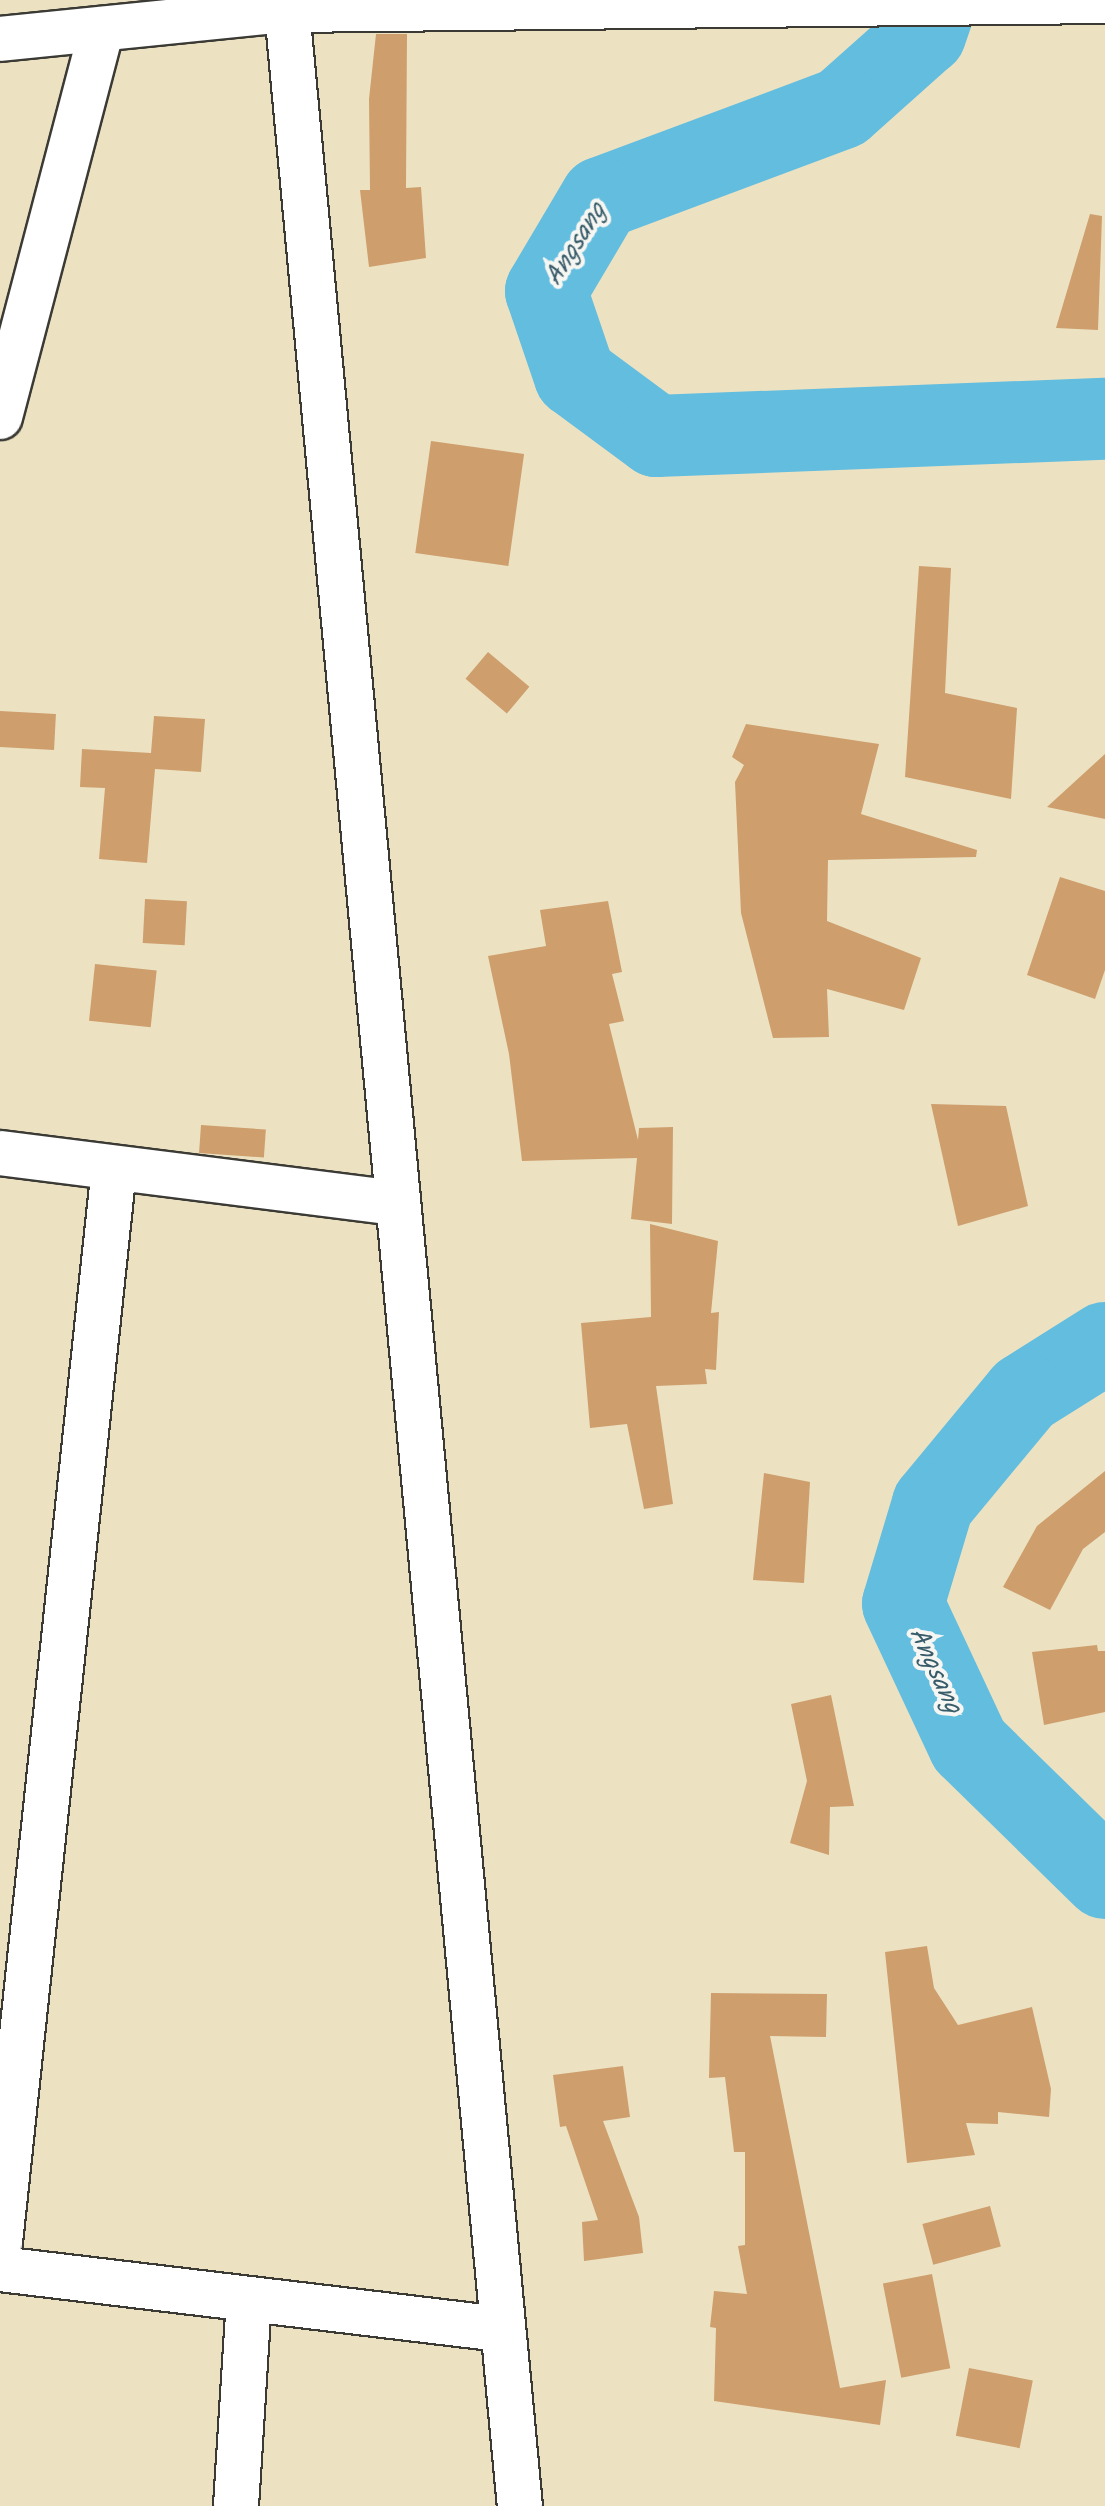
<!DOCTYPE html>
<style>
body{margin:0}
#map{position:relative;width:1105px;height:2506px;overflow:hidden;background:#ece2c2;font-family:Kalam,sans-serif}
div>[style]{position:absolute}
[style*='--x']{left:calc(var(--x)*1px);top:calc(var(--y)*1px);width:calc(var(--w)*1px);rotate:calc(var(--a)*1deg)}
.river>*{height:82px;margin:-41px;padding:0 41px;transform-origin:41px;border-radius:41px;background:#62bddf}
.building>*{inset:0;background:#ce9e6d;transform-origin:0 0}
.roads{filter:drop-shadow(2px 0 #3b3a35) drop-shadow(-2px 0 #3b3a35) drop-shadow(0 2px #3b3a35) drop-shadow(0 -2px #3b3a35)}
.street>*{height:44px;margin:-22px;padding:0 22px;transform-origin:22px;border-radius:22px;background:#fff}
span{translate:-50% -50%;white-space:nowrap;text-align:center;line-height:1.15;-webkit-text-stroke:8px #f6f6f2;paint-order:stroke}
.water-label{font-size:26px;color:#385c6a;font-style:italic}
</style>
<div id="map">
<div class="river">
<i style="--x:937;--y:0;--w:36;--a:109"></i>
<i style="--x:925;--y:34;--w:111;--a:138.3"></i>
<i style="--x:842;--y:108;--w:257;--a:159.5"></i>
<i style="--x:601;--y:198;--w:108;--a:120.6"></i>
<i style="--x:546;--y:291;--w:90;--a:71.2"></i>
<i style="--x:575;--y:376;--w:101;--a:36.5"></i>
<i style="--x:656;--y:436;--w:449;--a:-2.2"></i>
<i style="--x:1105;--y:1343;--w:96;--a:147.8"></i>
<i style="--x:1024;--y:1394;--w:143;--a:129.6"></i>
<i style="--x:933;--y:1504;--w:104;--a:106.7"></i>
<i style="--x:903;--y:1604;--w:156;--a:64.9"></i>
<i style="--x:969;--y:1745;--w:190;--a:44.4"></i>
</div>
<div class="building">
<i style="clip-path:polygon(376px 34px,407px 34px,406px 188px,421px 187px,426px 258px,369px 267px,360px 190px,370px 190px,369px 99px)"></i>
<i style="clip-path:polygon(1090px 214px,1102px 216px,1098px 330px,1056px 328px)"></i>
<i style="left:431px;top:441px;width:94px;height:113px;rotate:8deg"></i>
<i style="clip-path:polygon(919px 566px,951px 568px,945px 693px,1017px 708px,1011px 799px,905px 777px)"></i>
<i style="left:488px;top:652px;width:54px;height:35px;rotate:40deg"></i>
<i style="left:0;top:711px;width:56px;height:36px;rotate:3deg"></i>
<i style="clip-path:polygon(154px 716px,205px 719px,201px 772px,155px 769px,147px 863px,99px 859px,105px 788px,80px 787px,82px 749px,151px 753px)"></i>
<i style="clip-path:polygon(746px 724px,879px 744px,861px 814px,977px 850px,976px 857px,828px 860px,827px 921px,921px 958px,904px 1010px,827px 989px,829px 1037px,773px 1038px,741px 913px,735px 782px,744px 765px,732px 757px)"></i>
<i style="clip-path:polygon(1105px 754px,1105px 819px,1047px 807px)"></i>
<i style="clip-path:polygon(1060px 877px,1105px 891px,1105px 970px,1095px 999px,1027px 975px)"></i>
<i style="left:145px;top:899px;width:42px;height:44px;rotate:3deg"></i>
<i style="clip-path:polygon(608px 901px,622px 972px,612px 974px,624px 1021px,609px 1024px,638px 1140px,639px 1128px,673px 1127px,672px 1224px,631px 1219px,637px 1158px,522px 1161px,509px 1054px,488px 956px,546px 946px,540px 910px)"></i>
<i style="left:95px;top:964px;width:62px;height:57px;rotate:6deg"></i>
<i style="clip-path:polygon(931px 1104px,1006px 1106px,1028px 1206px,958px 1226px)"></i>
<i style="left:201px;top:1125px;width:65px;height:28px;rotate:4deg"></i>
<i style="clip-path:polygon(650px 1224px,718px 1241px,711px 1313px,719px 1312px,716px 1370px,705px 1369px,707px 1384px,656px 1386px,673px 1504px,644px 1509px,627px 1424px,590px 1428px,581px 1323px,651px 1317px)"></i>
<i style="clip-path:polygon(1105px 1471px,1105px 1532px,1083px 1549px,1050px 1610px,1003px 1587px,1037px 1526px)"></i>
<i style="clip-path:polygon(764px 1473px,810px 1482px,804px 1583px,753px 1580px)"></i>
<i style="clip-path:polygon(1097px 1645px,1098px 1651px,1105px 1651px,1105px 1712px,1044px 1725px,1032px 1652px)"></i>
<i style="clip-path:polygon(831px 1695px,854px 1806px,830px 1807px,829px 1855px,790px 1843px,807px 1781px,791px 1704px)"></i>
<i style="clip-path:polygon(927px 1946px,934px 1988px,958px 2025px,1032px 2007px,1051px 2089px,1049px 2117px,998px 2112px,998px 2124px,966px 2123px,975px 2155px,907px 2163px,885px 1952px)"></i>
<i style="clip-path:polygon(711px 1993px,827px 1994px,826px 2037px,770px 2036px,840px 2388px,886px 2380px,880px 2425px,714px 2401px,716px 2328px,710px 2327px,714px 2291px,747px 2294px,738px 2246px,745px 2245px,745px 2152px,734px 2152px,725px 2077px,709px 2078px)"></i>
<i style="clip-path:polygon(623px 2066px,630px 2117px,603px 2121px,639px 2217px,643px 2253px,584px 2261px,582px 2222px,598px 2220px,566px 2126px,560px 2127px,553px 2075px)"></i>
<i style="left:990px;top:2206px;width:42px;height:70px;rotate:75deg"></i>
<i style="left:932px;top:2274px;width:96px;height:50px;rotate:79deg"></i>
<i style="left:969px;top:2368px;width:65px;height:69px;rotate:11deg"></i>
</div>
<div class="roads">
<div class="street">
<i style="--x:287;--y:10;--w:2507;--a:84.67"></i>
<i style="--x:0;--y:39;--w:288;--a:-5.8"></i>
<i style="--x:287;--y:10;--w:818;--a:-0.63"></i>
<i style="--x:0;--y:417;--w:401;--a:-75.3"></i>
<i style="--x:0;--y:1153;--w:400;--a:7.2"></i>
<i style="--x:0;--y:2242;--w:1079;--a:-83.94"></i>
<i style="--x:0;--y:2269;--w:504;--a:6.84"></i>
<i style="--x:236;--y:2506;--w:206;--a:-86.4"></i>
</div>
</div>
<div class="water-label">
<span style="left:577px;top:245px;rotate:-58deg">Angsang</span>
<span style="left:934px;top:1671px;rotate:65deg">Angsang</span>
</div>
</div>
